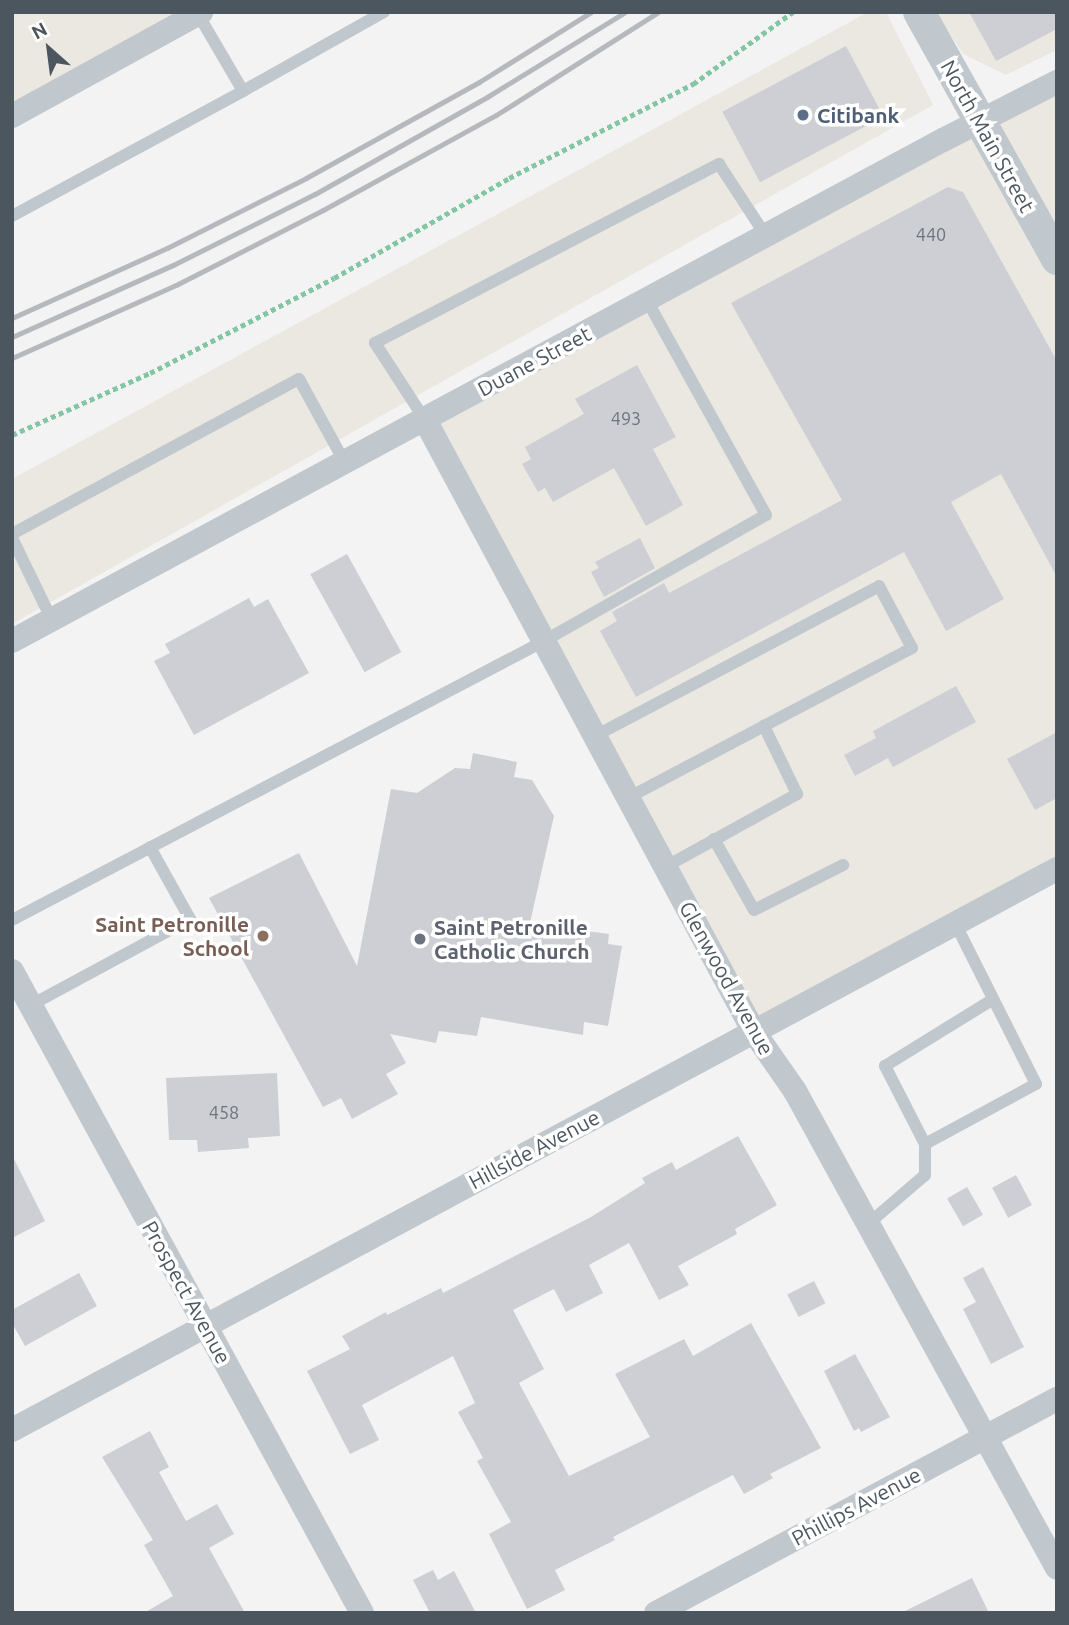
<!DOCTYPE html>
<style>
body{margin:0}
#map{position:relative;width:1069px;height:1625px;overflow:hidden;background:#f4f3f3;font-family:Ubuntu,sans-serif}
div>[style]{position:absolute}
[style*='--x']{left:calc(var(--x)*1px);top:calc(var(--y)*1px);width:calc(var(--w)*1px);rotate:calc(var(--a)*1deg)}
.commercial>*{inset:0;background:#eae8e1}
.building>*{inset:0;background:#cdcfd4;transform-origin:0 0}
.path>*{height:4.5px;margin-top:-2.25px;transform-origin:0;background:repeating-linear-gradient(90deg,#83c6a4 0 5px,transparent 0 8.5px)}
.service>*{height:12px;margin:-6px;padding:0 6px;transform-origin:6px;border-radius:6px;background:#c0c7cd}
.minor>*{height:24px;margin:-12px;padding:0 12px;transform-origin:12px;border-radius:12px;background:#c0c7cd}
.tertiary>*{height:32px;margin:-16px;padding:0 16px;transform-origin:16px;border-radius:16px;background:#c0c7cd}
.rail>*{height:5px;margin:-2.5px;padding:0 2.5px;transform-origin:2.5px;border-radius:2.5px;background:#b5b8bc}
.dots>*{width:19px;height:19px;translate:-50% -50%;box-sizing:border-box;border:4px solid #fff;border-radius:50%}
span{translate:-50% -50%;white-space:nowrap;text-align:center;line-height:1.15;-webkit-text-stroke:7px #fff;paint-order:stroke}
.number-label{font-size:18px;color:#6c747c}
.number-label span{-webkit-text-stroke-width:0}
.service-label{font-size:21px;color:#4e5e75;font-weight:700}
.left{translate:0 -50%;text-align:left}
.street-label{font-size:21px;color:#4c565e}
.education-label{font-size:21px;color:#785e54;font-weight:700}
.right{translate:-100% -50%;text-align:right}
.worship-label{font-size:21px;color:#5b616d;font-weight:700}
.frame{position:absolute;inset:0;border:14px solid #4c565e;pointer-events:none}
.north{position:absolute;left:14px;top:14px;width:70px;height:70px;-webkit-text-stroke:5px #fff;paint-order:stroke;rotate:332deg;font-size:19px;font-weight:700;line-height:28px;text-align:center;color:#4c565e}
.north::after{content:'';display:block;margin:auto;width:24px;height:32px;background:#4c565e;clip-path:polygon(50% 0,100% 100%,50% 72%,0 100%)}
</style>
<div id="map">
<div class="commercial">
<i style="clip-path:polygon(12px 12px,181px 12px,12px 105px)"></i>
<i style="clip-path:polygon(868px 12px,886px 12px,933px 105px,12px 624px,12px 479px)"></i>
<i style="clip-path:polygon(935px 12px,1057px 12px,1057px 50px,1006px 75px,963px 54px)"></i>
<i style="clip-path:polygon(1057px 94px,1057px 237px,997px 126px)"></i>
<i style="clip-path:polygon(980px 132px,1057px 276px,1057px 858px,756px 1020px,435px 424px)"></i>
</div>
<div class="building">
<i style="clip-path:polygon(969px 12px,1057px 12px,1057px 29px,996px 61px)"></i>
<i style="left:846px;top:46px;width:80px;height:140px;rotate:62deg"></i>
<i style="clip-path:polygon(948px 187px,963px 192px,1057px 361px,1057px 577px,1001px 474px,951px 502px,1004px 599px,946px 631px,904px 552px,636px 697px,600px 631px,617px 621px,612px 612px,664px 583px,669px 593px,842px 500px,731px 303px)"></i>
<i style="clip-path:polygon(637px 365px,676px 437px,653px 449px,683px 505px,646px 526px,614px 468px,553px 502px,545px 488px,538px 492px,522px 464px,531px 459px,525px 447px,584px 414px,575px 399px)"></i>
<i style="clip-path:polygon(640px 538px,655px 568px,604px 597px,591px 572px,599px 568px,595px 562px)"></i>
<i style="left:347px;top:554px;width:112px;height:42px;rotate:61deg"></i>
<i style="clip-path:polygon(249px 598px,254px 607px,268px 599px,309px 673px,194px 735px,154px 661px,170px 653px,165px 644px)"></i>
<i style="clip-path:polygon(956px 686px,976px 722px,893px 767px,888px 758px,855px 776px,844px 755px,876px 738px,873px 731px)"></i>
<i style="clip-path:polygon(1057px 732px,1057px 798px,1035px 810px,1007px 759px)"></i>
<i style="clip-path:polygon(473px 753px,517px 762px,514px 777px,532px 780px,554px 816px,530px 923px,609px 934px,608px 944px,622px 946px,608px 1026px,584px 1022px,583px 1035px,481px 1017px,477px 1036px,439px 1031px,436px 1043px,390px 1034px,406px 1063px,386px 1074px,398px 1094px,352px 1119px,341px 1098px,323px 1107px,209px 898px,299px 853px,357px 966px,391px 789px,417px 793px,455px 768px,470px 769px)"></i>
<i style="clip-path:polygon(277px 1073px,280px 1136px,248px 1138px,249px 1148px,198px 1152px,197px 1140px,169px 1140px,166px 1078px)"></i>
<i style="clip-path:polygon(738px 1136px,777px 1205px,735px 1229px,737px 1234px,678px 1266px,689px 1285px,659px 1300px,629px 1243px,589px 1265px,603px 1293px,566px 1312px,554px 1289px,513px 1310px,544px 1369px,519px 1383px,569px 1476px,650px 1437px,615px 1374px,684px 1339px,693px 1356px,751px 1323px,821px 1448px,770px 1474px,773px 1478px,744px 1494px,733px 1475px,613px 1537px,615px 1540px,555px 1570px,565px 1590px,527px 1609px,489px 1534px,511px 1522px,477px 1461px,483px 1458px,458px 1412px,475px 1403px,453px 1356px,362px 1405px,379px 1440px,350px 1454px,307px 1371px,350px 1349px,342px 1336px,386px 1312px,387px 1315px,441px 1288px,443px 1293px,591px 1217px,645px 1183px,642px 1178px,672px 1162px,676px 1170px)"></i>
<i style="clip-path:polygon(12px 1155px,45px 1221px,12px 1238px)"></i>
<i style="left:1016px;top:1175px;width:34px;height:27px;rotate:62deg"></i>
<i style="left:967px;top:1187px;width:32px;height:23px;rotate:60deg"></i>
<i style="clip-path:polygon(983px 1267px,1024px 1347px,991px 1364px,963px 1309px,976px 1302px,963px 1278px)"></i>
<i style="clip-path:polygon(79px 1273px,97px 1306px,25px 1346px,12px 1323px,12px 1310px)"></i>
<i style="left:814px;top:1281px;width:25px;height:30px;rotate:63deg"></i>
<i style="clip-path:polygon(855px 1354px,890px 1417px,861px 1432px,859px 1428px,854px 1431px,824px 1371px)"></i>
<i style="clip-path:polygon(150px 1431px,169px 1467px,159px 1472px,186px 1521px,217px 1504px,234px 1534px,209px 1548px,245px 1613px,144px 1613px,173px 1596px,144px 1545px,153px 1540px,102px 1457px)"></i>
<i style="clip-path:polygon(433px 1570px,438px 1580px,454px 1571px,476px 1613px,430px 1613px,413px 1580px)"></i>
<i style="clip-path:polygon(972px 1578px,989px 1613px,901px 1613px)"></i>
</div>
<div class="path">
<i style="--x:12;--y:435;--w:151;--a:-24.2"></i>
<i style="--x:150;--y:373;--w:207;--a:-27.3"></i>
<i style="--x:334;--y:278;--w:202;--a:-29.7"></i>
<i style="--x:509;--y:178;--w:207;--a:-27.1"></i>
<i style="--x:693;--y:84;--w:123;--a:-35.8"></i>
</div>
<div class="service">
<i style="--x:243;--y:91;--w:162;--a:-29.3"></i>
<i style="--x:12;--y:216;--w:263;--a:-28.4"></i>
<i style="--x:243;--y:91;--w:89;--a:-120.3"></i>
<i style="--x:425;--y:420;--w:92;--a:-123"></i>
<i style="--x:375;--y:343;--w:388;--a:-27.5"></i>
<i style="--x:719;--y:164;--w:86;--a:56.9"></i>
<i style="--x:12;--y:534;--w:326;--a:-28.4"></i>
<i style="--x:299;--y:379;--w:96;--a:61.3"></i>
<i style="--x:12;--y:538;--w:91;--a:64"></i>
<i style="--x:595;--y:736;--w:321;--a:-27.8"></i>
<i style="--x:879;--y:586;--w:70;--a:62"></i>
<i style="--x:912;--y:648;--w:321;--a:152.2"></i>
<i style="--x:714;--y:839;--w:81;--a:60.6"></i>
<i style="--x:754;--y:910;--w:100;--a:-26.8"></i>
<i style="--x:665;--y:867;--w:151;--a:-28.9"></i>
<i style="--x:797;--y:794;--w:76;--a:-115.9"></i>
<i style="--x:12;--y:920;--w:601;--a:-27.67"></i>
<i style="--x:544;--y:641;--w:255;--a:-29.6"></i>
<i style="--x:766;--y:515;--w:246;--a:-119"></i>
<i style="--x:31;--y:1005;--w:181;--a:-28.4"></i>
<i style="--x:190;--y:919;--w:82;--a:-119.1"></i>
<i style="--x:925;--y:1144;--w:126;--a:-28.4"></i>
<i style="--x:1036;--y:1084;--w:180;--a:-116.7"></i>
<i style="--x:868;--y:1224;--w:75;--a:-40.7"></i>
<i style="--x:925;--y:1175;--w:31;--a:-90"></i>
<i style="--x:925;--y:1144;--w:88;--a:-117.1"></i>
<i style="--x:885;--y:1066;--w:126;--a:-31.7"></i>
</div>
<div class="minor">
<i style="--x:12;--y:116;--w:216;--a:-28.8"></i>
<i style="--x:425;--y:420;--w:695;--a:61.74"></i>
<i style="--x:754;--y:1032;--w:72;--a:55.2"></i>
<i style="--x:795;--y:1091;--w:544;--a:61.22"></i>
<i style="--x:12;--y:641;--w:1057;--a:-28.29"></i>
<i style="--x:943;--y:140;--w:128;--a:-27"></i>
<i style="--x:12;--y:971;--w:731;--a:61.4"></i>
<i style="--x:12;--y:1430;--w:1186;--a:-28.23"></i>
<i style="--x:656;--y:1613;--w:455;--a:-28.1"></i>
</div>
<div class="tertiary">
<i style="--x:919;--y:12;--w:283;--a:60.8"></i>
</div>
<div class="rail">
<i style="--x:12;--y:318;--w:170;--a:-24.3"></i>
<i style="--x:167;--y:248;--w:156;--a:-26.7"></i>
<i style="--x:306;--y:178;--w:198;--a:-29"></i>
<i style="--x:479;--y:82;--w:132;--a:-32"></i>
<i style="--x:12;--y:337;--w:176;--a:-24.1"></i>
<i style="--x:173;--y:265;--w:159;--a:-26.6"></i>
<i style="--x:315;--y:194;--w:197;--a:-29.4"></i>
<i style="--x:487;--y:97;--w:162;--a:-31.6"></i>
<i style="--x:12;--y:358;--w:180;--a:-24"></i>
<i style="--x:176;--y:285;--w:165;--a:-27"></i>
<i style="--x:323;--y:210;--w:197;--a:-28.8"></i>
<i style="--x:496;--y:115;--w:192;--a:-32.4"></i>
</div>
<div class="dots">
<i style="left:803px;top:115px;background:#5c6f8a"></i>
<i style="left:263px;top:936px;background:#8d6e63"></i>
<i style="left:420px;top:939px;background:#6b7280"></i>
</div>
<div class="number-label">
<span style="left:931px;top:234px">440</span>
<span style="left:626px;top:418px">493</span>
<span style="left:224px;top:1112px">458</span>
</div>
<div class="service-label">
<span class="left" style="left:817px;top:115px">Citibank</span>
</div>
<div class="street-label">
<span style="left:988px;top:136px;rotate:61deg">North Main Street</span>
<span style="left:534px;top:361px;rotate:-28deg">Duane Street</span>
<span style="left:727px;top:978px;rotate:61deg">Glenwood Avenue</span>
<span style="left:534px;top:1149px;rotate:-28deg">Hillside Avenue</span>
<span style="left:187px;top:1292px;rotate:61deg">Prospect Avenue</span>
<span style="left:856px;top:1506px;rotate:-28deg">Phillips Avenue</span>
</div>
<div class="education-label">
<span class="right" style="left:249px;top:936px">Saint Petronille<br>School</span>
</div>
<div class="worship-label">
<span class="left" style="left:434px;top:939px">Saint Petronille<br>Catholic Church</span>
</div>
<div class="frame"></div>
<div class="north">N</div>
</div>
